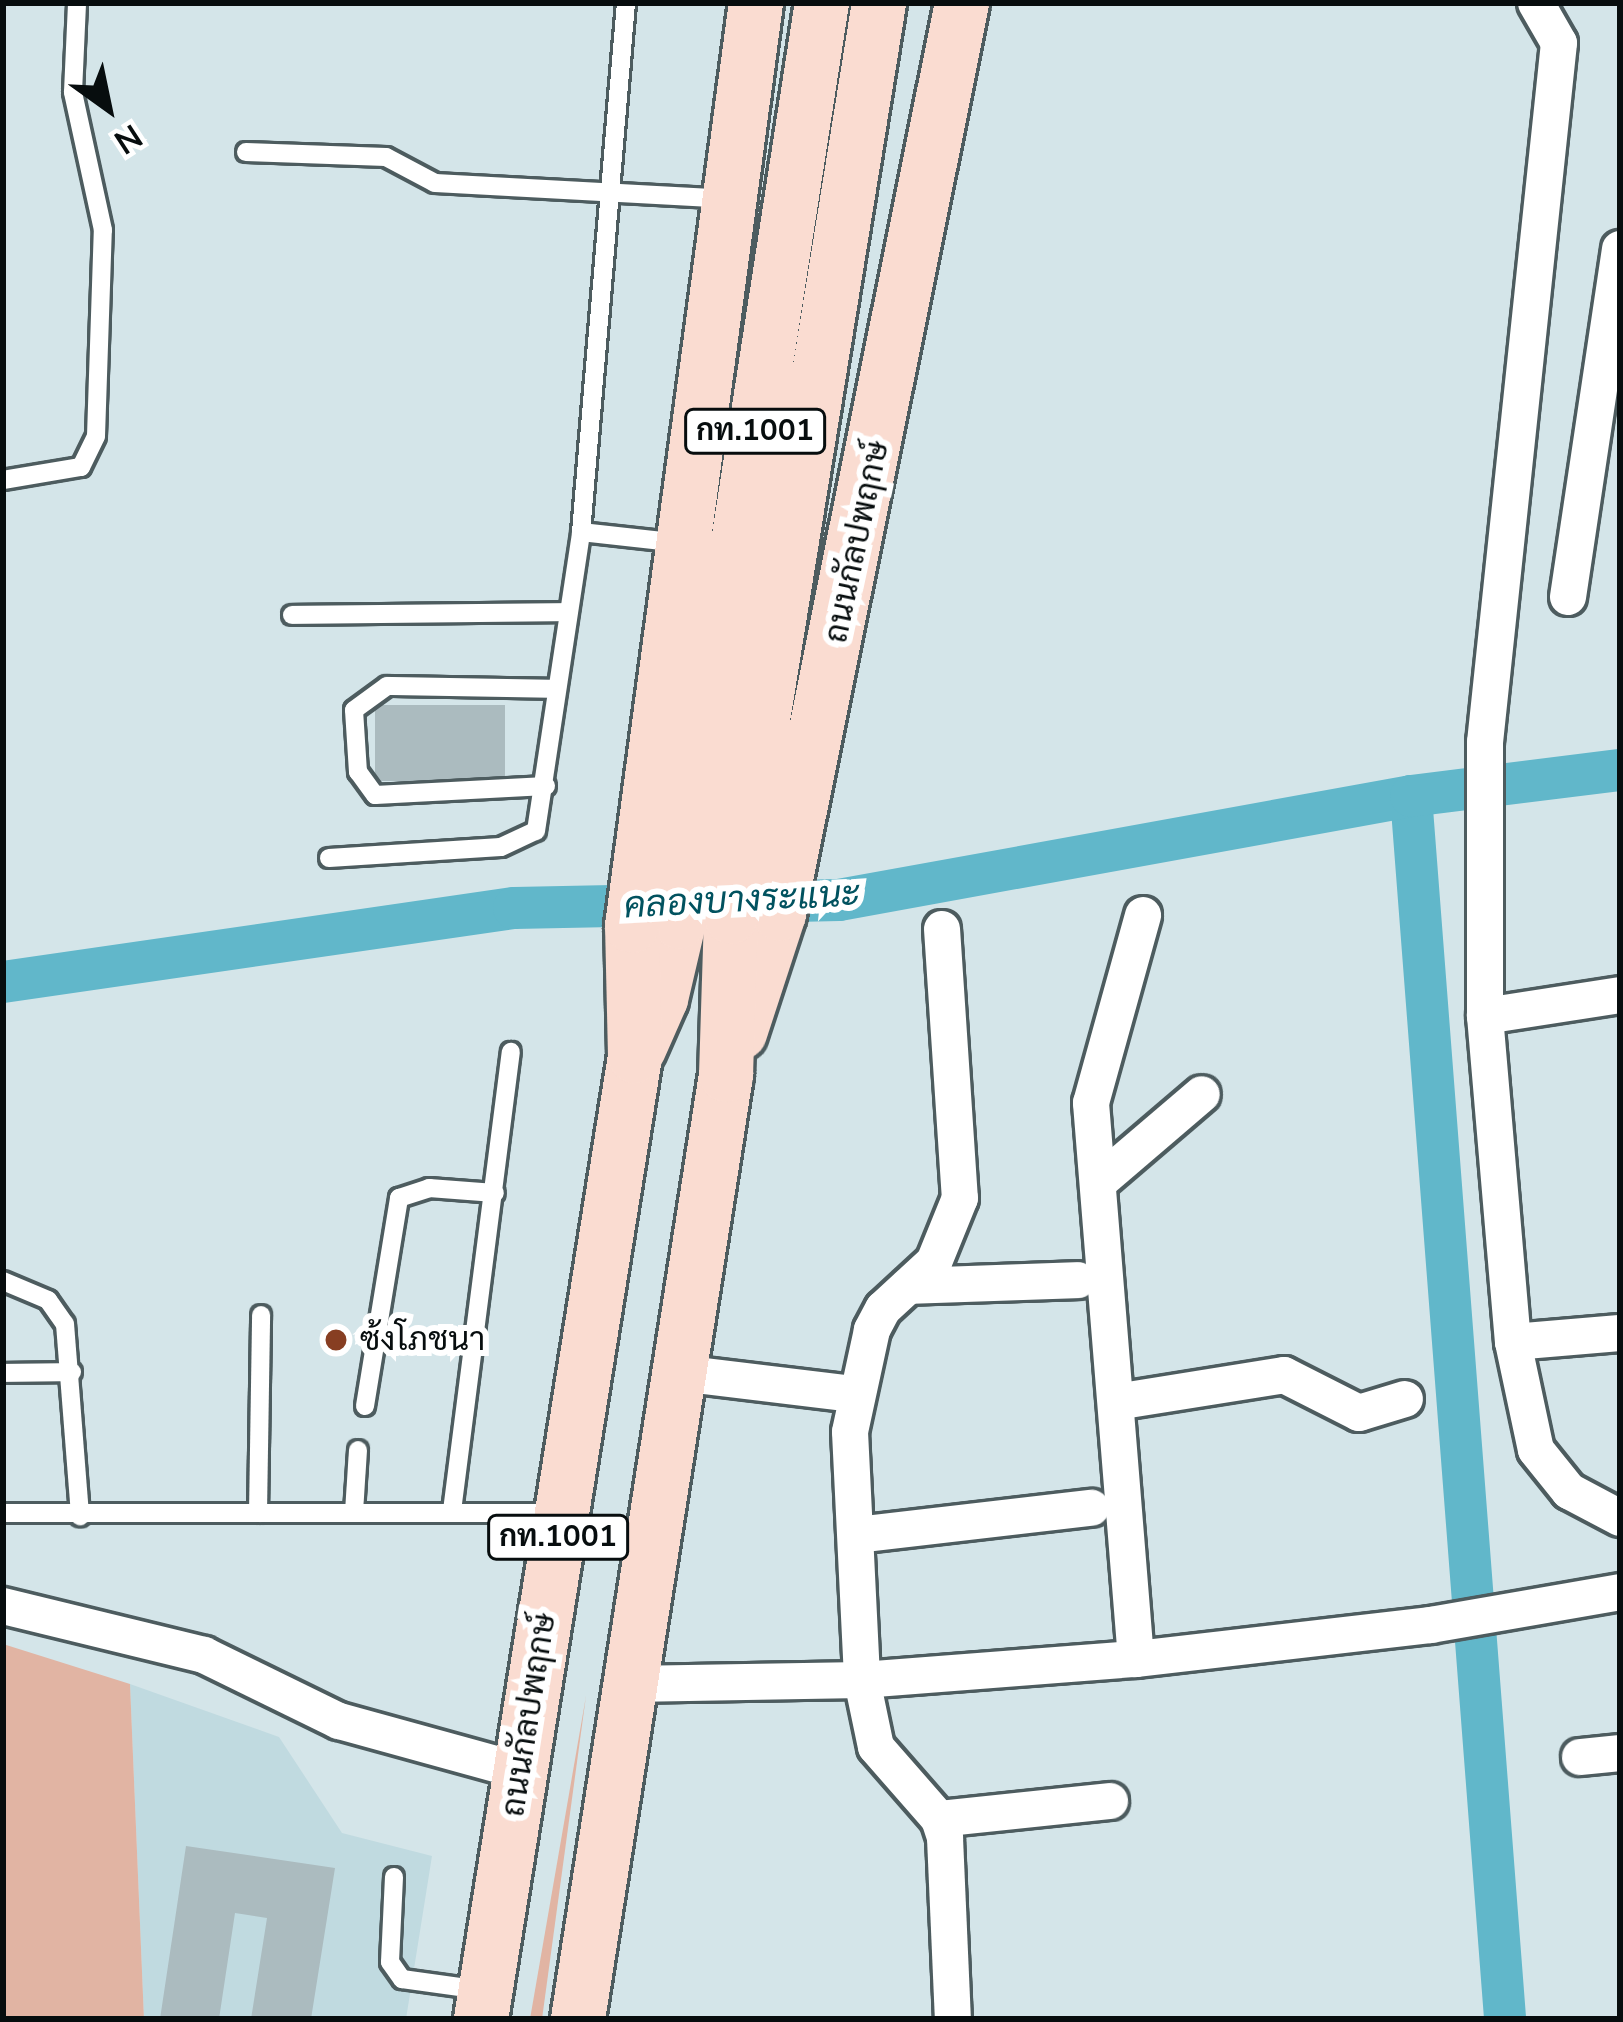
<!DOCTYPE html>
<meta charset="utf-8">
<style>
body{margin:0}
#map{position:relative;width:1623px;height:2022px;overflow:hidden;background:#d4e5e9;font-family:"Nunito Sans",Sarabun,sans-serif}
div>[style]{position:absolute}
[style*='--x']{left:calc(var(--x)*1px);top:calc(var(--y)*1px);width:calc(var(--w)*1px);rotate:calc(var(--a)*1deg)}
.built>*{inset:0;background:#c0dae0}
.green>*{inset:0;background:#e1b4a3}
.canal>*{height:42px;margin:-21px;padding:0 21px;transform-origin:21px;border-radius:21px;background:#61b7ca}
.building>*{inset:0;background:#abbbbf;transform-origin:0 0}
.roads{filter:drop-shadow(3px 0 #4d5c5f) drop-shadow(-3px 0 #4d5c5f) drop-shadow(0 3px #4d5c5f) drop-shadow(0 -3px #4d5c5f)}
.lane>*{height:18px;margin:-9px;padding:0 9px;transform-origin:9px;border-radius:9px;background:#fff}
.street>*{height:36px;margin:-18px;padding:0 18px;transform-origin:18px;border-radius:18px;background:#fff}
.primary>*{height:54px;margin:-27px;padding:0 27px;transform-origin:27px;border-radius:27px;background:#fadcd1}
.dots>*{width:33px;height:33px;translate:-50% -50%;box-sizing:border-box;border:6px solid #fff;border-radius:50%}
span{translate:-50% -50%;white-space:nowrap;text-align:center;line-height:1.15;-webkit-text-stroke:12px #fff;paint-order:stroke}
.shield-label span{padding:3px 9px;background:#fff;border:3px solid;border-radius:9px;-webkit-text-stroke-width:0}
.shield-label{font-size:30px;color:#070d0e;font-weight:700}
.street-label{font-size:33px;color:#070d0e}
.poi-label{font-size:33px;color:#070d0e}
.left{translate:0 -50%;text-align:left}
.water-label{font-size:36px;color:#01525f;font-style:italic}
.frame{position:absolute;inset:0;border:6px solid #070d0e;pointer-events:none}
.north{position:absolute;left:48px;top:48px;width:120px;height:120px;-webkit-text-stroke:9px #fff;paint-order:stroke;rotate:147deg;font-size:33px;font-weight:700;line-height:48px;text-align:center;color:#070d0e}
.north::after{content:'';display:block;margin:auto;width:42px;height:54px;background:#070d0e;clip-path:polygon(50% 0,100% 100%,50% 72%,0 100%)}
</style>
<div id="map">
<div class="built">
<i style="clip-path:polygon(130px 1684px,279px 1737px,342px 1833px,432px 1856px,406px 2019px,144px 2019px)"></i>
</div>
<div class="green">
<i style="clip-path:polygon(3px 1644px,130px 1684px,144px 2019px,3px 2019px)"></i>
<i style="clip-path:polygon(586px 1696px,542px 2019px,530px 2019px)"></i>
</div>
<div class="canal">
<i style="--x:1411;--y:796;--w:1227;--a:85.6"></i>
<i style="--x:755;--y:902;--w:84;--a:-1.4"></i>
<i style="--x:839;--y:900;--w:581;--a:-10.3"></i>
<i style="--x:1411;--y:796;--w:211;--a:-7.1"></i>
<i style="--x:3;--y:982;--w:516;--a:-8.24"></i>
<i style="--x:514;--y:908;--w:148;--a:-1.2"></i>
</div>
<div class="building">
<i style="left:375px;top:705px;width:130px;height:76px"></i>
<i style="clip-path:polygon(186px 1846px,335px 1868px,311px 2019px,251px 2019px,267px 1918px,235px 1913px,219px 2019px,160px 2019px)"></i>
</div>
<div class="roads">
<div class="lane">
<i style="--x:246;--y:152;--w:140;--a:2"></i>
<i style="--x:386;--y:157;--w:55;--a:28"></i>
<i style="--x:435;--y:183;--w:291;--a:3.1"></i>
<i style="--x:3;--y:480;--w:79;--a:-9.5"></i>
<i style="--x:81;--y:467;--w:34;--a:-64"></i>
<i style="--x:96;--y:436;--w:206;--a:-88.1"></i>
<i style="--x:103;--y:230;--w:141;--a:-102.3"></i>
<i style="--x:73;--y:92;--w:89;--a:-87.4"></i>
<i style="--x:581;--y:532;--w:531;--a:-85.14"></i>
<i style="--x:292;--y:615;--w:276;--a:-0.6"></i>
<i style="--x:546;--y:786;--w:171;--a:177"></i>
<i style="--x:375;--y:795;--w:29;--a:-126"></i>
<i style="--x:358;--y:772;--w:62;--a:-93.7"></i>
<i style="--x:354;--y:710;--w:41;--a:-36"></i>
<i style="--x:387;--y:686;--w:168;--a:1"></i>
<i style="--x:329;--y:858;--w:172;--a:-3.7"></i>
<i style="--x:501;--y:847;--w:38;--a:-25"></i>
<i style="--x:536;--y:831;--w:302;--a:-81.4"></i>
<i style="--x:581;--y:532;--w:100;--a:6.3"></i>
<i style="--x:3;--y:1281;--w:49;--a:22.9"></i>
<i style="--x:48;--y:1300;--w:29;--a:55"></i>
<i style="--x:65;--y:1324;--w:193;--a:85.5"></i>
<i style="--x:3;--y:1373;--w:69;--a:-0.8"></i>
<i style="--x:365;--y:1406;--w:211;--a:-80.7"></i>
<i style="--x:399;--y:1198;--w:32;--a:-18"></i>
<i style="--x:429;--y:1188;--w:66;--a:4.3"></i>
<i style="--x:452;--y:1511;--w:463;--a:-82.7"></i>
<i style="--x:354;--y:1512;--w:62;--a:-86.3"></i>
<i style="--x:3;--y:1513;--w:554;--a:0"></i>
<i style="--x:258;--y:1513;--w:198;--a:-89.1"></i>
<i style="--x:394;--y:1877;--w:85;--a:92.7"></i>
<i style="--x:390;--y:1962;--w:21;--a:55"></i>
<i style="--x:402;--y:1979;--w:80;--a:7.9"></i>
</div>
<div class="street">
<i style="--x:1536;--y:3;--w:46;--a:60.1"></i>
<i style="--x:1559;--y:43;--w:703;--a:96.04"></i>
<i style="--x:1485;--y:742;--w:274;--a:90"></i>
<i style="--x:1485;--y:1016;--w:327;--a:85.1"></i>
<i style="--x:1513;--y:1342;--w:110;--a:78"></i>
<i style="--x:1536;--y:1450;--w:53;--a:51.2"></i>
<i style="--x:1569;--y:1491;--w:58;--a:27.9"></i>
<i style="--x:1568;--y:597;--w:352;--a:-81.5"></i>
<i style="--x:942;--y:929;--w:270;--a:86.2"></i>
<i style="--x:960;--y:1198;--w:69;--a:112.1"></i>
<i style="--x:934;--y:1262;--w:69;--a:137.3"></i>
<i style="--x:883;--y:1309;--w:24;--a:118"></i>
<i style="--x:872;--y:1330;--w:104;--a:102.2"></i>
<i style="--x:850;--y:1432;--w:248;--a:87.2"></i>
<i style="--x:862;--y:1680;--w:68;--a:78.2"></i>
<i style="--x:876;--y:1747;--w:96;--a:48.8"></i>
<i style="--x:939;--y:1819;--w:20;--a:72"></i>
<i style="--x:945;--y:1838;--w:181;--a:87.5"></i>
<i style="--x:1485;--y:1016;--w:137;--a:-8.8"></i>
<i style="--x:1099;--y:1182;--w:135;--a:-40.5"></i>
<i style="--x:909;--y:1286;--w:169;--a:-2"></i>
<i style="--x:1513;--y:1342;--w:107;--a:-4.8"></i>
<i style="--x:680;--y:1373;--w:174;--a:6.9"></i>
<i style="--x:1116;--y:1402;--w:170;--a:-9.1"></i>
<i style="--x:1284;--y:1375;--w:84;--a:26.9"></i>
<i style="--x:1359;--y:1413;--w:48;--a:-16.9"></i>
<i style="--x:856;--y:1535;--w:237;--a:-6.6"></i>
<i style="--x:3;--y:1606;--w:207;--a:13.7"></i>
<i style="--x:204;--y:1655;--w:150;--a:26.1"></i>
<i style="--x:339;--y:1721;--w:189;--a:15.4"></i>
<i style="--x:1136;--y:1659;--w:558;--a:-94.63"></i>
<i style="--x:1091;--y:1103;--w:195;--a:-74.5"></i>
<i style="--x:630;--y:1684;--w:232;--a:-1"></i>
<i style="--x:862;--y:1680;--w:275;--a:-4.4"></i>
<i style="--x:1136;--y:1659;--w:297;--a:-6.6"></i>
<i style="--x:1431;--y:1625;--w:192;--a:-9.9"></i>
<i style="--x:1580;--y:1757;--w:40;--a:-5.7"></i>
<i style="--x:939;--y:1819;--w:172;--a:-6"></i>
</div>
<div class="primary">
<i style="--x:740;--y:1033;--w:125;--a:-71.9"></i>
<i style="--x:779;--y:914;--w:929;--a:-78.64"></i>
<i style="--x:639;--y:1049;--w:55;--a:-66.3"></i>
<i style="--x:661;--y:999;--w:79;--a:-76.8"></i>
<i style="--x:679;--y:922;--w:930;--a:-81.16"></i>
<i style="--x:481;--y:2019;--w:975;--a:-80.91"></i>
<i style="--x:635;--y:1056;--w:130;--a:-91.3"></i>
<i style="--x:632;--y:926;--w:931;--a:-82.35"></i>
<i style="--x:578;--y:2019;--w:956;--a:-81.09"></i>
<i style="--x:726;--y:1075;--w:158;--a:-88.2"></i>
<i style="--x:731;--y:917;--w:926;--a:-80.8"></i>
</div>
</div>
<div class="dots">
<i style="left:336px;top:1340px;background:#873e22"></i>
</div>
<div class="shield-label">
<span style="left:755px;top:431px">กท.1001</span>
<span style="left:558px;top:1537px">กท.1001</span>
</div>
<div class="street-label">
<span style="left:857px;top:542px;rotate:-78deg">ถนนกัลปพฤกษ์</span>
<span style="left:529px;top:1715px;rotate:-81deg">ถนนกัลปพฤกษ์</span>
</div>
<div class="poi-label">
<span class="left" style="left:360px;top:1340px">ซ้งโภชนา</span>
</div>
<div class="water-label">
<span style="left:742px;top:900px;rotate:-3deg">คลองบางระแนะ</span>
</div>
<div class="frame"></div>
<div class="north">N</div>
</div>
